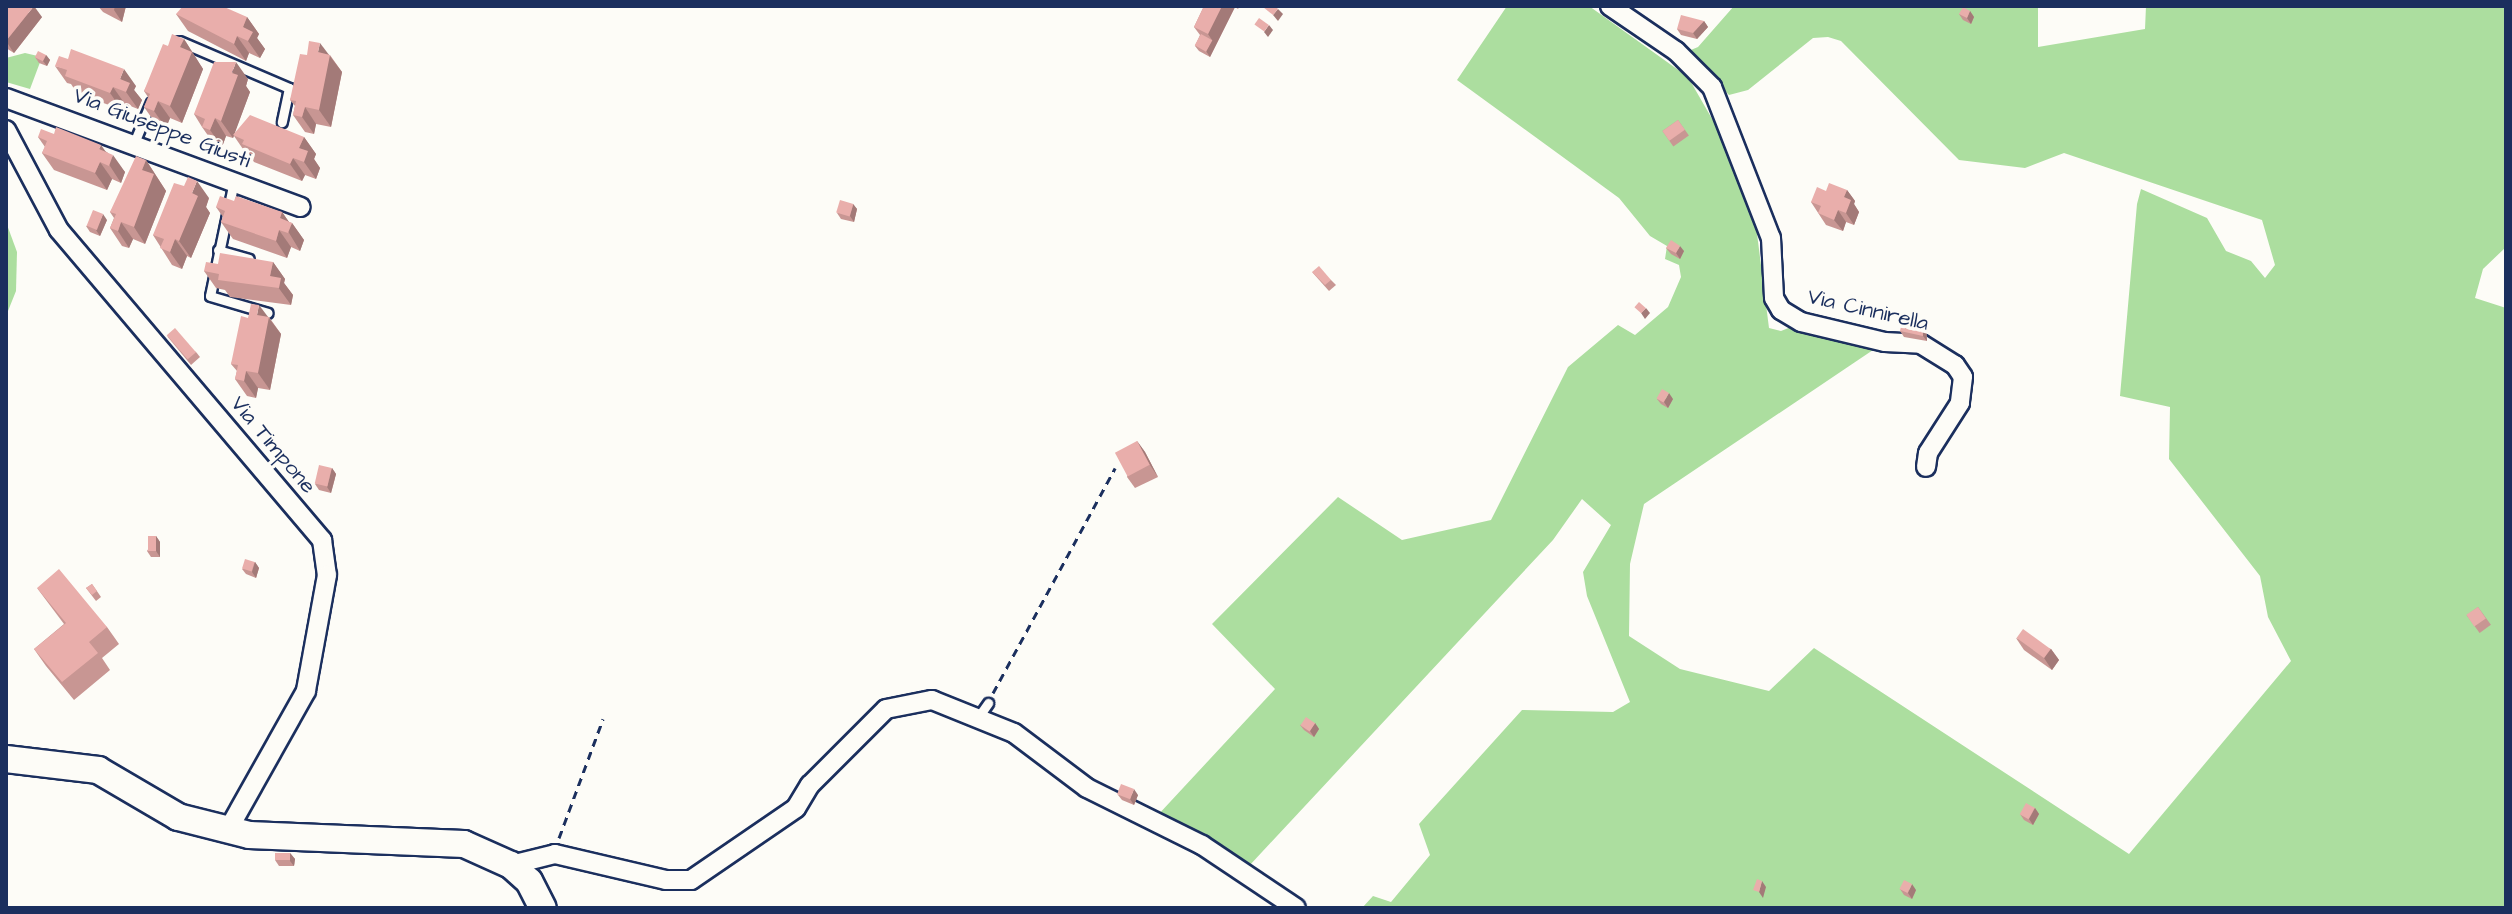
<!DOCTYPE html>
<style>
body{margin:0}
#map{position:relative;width:2512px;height:914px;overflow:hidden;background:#fdfcf7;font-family:"Architects Daughter",sans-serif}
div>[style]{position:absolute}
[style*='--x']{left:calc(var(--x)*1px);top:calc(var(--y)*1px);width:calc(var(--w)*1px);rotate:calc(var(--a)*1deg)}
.green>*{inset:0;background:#acde9f}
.path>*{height:3px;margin-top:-1.5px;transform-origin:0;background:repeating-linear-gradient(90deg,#1b2f5e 0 8px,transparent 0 14px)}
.roads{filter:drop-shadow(2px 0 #1b2f5e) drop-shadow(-2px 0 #1b2f5e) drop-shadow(0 2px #1b2f5e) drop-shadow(0 -2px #1b2f5e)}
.lane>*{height:9px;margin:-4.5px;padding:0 4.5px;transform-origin:4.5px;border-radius:4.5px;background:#fdfcf7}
.street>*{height:18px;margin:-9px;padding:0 9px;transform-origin:9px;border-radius:9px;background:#fdfcf7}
.secondary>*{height:26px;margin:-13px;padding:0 13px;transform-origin:13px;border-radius:13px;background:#fdfcf7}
.wall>*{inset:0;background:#c89693;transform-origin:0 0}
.shaded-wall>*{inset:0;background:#a37a78}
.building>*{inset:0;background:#e9aeab;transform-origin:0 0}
span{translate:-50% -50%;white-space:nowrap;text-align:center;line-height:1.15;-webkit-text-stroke:7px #fdfcf7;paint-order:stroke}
.street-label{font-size:22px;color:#1b2f5e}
.frame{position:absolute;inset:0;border:8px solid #1b2f5e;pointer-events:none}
</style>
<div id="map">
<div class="green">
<i style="clip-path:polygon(1507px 6px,1589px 6px,1688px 77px,1719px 131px,1755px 218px,1769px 328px,1781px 331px,1791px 327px,1873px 350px,1644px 504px,1630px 564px,1629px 636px,1680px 669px,1769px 691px,1814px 648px,2129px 854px,2291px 661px,2268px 617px,2260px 576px,2169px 459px,2170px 407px,2120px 396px,2137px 204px,2141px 189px,2207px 218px,2226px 251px,2251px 261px,2265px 278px,2275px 265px,2262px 220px,2064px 153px,2025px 168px,1959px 160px,1841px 41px,1828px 37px,1813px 38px,1748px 90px,1729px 95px,1686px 52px,1698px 47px,1734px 6px,2038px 6px,2038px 47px,2145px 29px,2146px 6px,2506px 6px,2506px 247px,2483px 269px,2475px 298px,2506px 308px,2506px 908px,1362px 908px,1373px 896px,1391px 902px,1430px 855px,1419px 824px,1522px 710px,1613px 712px,1630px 702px,1587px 596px,1583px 572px,1611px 525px,1582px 499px,1553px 540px,1249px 866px,1157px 816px,1275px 689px,1212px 624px,1338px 497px,1402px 540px,1491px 520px,1568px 367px,1618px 325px,1635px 335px,1668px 307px,1681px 277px,1679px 265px,1665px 259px,1667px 246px,1650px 236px,1619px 198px,1457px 80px)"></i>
<i style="clip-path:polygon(25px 53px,42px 57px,30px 89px,6px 82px,6px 58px)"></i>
<i style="clip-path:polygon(6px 222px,17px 252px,16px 291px,6px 316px)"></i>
</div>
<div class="path">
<i style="--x:993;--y:693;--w:256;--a:-61.5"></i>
<i style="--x:559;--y:838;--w:127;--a:-69.7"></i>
</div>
<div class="roads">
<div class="lane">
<i style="--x:179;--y:41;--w:120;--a:23.1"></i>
<i style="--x:289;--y:88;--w:35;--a:102"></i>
<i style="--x:134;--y:143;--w:44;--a:-67.5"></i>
<i style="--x:234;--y:181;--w:117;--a:101.8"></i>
<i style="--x:210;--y:296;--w:60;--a:16.3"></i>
<i style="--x:218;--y:250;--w:32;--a:16"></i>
<i style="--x:979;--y:716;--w:16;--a:-55"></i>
</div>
<div class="street">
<i style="--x:1610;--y:6;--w:80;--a:34.3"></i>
<i style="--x:1676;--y:51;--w:51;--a:45"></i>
<i style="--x:1712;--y:87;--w:162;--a:68.7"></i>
<i style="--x:1771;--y:238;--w:60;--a:87.1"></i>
<i style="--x:1774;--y:298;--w:14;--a:60"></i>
<i style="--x:1781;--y:310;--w:23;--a:31"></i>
<i style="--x:1801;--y:322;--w:86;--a:13.4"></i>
<i style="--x:1885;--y:342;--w:36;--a:3"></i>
<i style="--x:1921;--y:344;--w:40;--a:32"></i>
<i style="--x:1955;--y:365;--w:14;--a:56"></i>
<i style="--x:1963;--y:377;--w:26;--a:97"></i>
<i style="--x:1960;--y:403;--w:59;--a:122.6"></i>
<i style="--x:1928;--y:453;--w:14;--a:98"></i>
<i style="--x:6;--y:98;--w:314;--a:20.3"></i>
<i style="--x:6;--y:130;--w:113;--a:62.1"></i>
<i style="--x:59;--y:230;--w:407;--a:49.7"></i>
<i style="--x:322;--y:540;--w:35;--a:82"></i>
<i style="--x:327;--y:575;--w:118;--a:100.3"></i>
<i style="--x:306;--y:691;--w:159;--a:119.3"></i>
<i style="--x:511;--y:865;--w:45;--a:-14"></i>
<i style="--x:555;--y:854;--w:114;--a:13.2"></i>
<i style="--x:666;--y:880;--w:25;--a:0"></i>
<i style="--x:691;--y:880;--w:127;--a:-34.4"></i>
<i style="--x:796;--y:808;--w:27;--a:-59"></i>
<i style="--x:810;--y:785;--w:107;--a:-45"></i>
<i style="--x:886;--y:709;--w:47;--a:-11.1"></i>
<i style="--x:932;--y:700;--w:88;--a:21.9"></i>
<i style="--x:1014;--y:733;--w:91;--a:37"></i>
<i style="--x:1087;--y:788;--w:128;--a:26.4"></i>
<i style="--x:1202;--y:845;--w:113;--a:33.8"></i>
</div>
<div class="secondary">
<i style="--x:6;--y:759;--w:93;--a:6.8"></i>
<i style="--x:98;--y:770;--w:93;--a:30.4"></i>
<i style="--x:178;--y:817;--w:73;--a:14.2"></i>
<i style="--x:249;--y:835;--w:215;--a:2.4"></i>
<i style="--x:464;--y:844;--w:51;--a:24.1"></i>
<i style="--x:511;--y:865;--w:24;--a:42"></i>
<i style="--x:529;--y:881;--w:30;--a:63"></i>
</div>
</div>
<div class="wall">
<i style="clip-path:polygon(6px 6px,42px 17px,14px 53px,6px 48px)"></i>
<i style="clip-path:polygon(98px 6px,126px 6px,122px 22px,103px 12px)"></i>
<i style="clip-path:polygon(1204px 6px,1240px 6px,1238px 9px,1235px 7px,1210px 57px,1199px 51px,1195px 46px,1200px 35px,1194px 27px)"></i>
<i style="clip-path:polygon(1970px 11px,1974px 17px,1971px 24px,1963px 20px,1959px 14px)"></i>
<i style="clip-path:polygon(176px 14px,247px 17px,259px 34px,257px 38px,265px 49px,260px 58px,249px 53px,246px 61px,188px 31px)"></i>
<i style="clip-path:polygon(1704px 21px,1708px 27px,1697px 39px,1681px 35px,1677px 29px)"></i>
<i style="clip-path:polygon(184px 39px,203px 69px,182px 123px,170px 118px,166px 128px,156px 124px,144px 107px,148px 97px,144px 91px,168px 46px)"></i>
<i style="clip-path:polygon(46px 55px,50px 60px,47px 66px,39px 63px,35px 57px)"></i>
<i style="clip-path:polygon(307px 55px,330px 55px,342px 72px,331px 127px,316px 124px,314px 134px,305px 132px,293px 115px,295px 106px,290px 100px)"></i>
<i style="clip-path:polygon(55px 66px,136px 86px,134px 90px,142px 100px,138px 109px,125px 104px,122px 110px,77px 93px,71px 84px,67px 83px)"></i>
<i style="clip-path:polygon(248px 79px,246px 86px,250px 92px,234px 134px,304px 137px,316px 154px,314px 159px,320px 168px,316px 179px,305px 175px,302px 181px,254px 162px,249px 154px,245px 152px,234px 136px,233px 138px,226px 136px,222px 147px,214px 144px,202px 127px,194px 114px)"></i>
<i style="left:1678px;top:120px;width:19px;height:19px;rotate:55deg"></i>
<i style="clip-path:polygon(54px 134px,107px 152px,125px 172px,121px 183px,112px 179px,107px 190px,54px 170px,42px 153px,45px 147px,38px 137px)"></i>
<i style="clip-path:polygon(146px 160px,166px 191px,145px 244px,133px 239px,129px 248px,122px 246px,110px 228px,114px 218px,110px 212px)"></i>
<i style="clip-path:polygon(1847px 190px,1855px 201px,1854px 204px,1859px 212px,1854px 225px,1846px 222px,1843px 231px,1826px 225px,1811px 202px,1826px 191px)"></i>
<i style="clip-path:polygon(209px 198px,206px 207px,210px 213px,191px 258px,187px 256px,182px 269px,172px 265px,153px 235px)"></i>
<i style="clip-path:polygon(234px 201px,282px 212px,289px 222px,292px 223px,304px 240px,300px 251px,291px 247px,287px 258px,233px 239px,221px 222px,223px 217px,216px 207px)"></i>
<i style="clip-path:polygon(853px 204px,857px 209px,854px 222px,841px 219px,837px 213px)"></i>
<i style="clip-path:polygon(107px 220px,100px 236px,90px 232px,86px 226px)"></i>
<i style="clip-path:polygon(1666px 248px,1684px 251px,1680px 259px,1671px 254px)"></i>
<i style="clip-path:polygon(273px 262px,285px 279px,284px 283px,293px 295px,291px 305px,230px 297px,225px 290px,216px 288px,204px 271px,218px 264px)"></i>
<i style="clip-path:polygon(1312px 272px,1331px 280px,1336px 285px,1329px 291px)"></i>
<i style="clip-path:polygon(269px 317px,281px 334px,270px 390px,258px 388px,256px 398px,247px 396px,235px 379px,237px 371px,231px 364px,248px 318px)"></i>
<i style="clip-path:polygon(1926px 327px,1927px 341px,1904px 337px,1900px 331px)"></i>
<i style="clip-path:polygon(167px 336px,196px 352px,200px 357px,191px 365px)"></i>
<i style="clip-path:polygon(1657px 399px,1673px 399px,1668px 408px,1661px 404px)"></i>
<i style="clip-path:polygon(1137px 441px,1145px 452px,1158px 477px,1135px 488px,1127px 477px)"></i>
<i style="clip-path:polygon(332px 468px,336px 474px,331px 493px,319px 490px,315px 484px)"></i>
<i style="clip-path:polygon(156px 536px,160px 542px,160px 557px,151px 557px,147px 551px)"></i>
<i style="clip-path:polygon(255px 562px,259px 568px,256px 578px,246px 574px,242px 569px)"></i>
<i style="clip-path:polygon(92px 584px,101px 597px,96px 601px,86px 588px)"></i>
<i style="clip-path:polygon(37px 588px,107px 627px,119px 644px,102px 658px,110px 670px,74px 700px,46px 666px,34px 649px,64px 624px)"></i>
<i style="left:2478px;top:607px;width:22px;height:14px;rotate:54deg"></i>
<i style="clip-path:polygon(2016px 638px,2051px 649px,2059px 660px,2052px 670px,2024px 650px)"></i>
<i style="clip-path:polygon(1315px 723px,1319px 729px,1314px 737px,1304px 730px,1300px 725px)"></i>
<i style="clip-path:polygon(1118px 795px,1138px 795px,1134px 805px,1122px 800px)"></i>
<i style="clip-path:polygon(2035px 808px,2039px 814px,2033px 825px,2024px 820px,2020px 814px)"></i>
<i style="clip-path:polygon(290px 853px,295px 859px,294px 866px,279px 866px,275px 860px)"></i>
<i style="clip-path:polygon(1900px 889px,1916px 890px,1912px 899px,1904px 895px)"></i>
</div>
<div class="shaded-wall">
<i style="clip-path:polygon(34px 6px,42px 17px,14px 53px,6px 41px)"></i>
<i style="clip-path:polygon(115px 6px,126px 6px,122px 22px,114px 10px)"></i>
<i style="clip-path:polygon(1222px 6px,1234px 6px,1235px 7px,1210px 57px,1206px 51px,1212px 40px,1208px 34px)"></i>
<i style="clip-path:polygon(1278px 9px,1283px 14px,1278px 21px,1273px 15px)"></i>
<i style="clip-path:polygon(1970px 11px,1974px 17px,1971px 24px,1967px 18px)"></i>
<i style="clip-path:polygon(247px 17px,259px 34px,257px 38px,265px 49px,260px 58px,248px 41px,243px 27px)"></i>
<i style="clip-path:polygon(1704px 21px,1708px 27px,1697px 39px,1693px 33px)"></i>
<i style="clip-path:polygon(1269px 25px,1273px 30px,1268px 37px,1264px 32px)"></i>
<i style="clip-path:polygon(237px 36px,249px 53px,246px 61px,234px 44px)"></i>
<i style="clip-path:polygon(184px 39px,203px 69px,182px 123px,170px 106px,180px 47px)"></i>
<i style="clip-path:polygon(320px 43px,342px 72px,331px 127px,319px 110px,318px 52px)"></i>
<i style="clip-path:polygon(46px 55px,50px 60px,47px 66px,43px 61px)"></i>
<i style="clip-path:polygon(236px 62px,248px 79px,246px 86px,250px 92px,233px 138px,221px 121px,232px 73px)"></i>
<i style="clip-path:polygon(124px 69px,136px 86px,134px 90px,142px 100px,138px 109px,126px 92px,120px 79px)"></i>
<i style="clip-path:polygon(113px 87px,125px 104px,122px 110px,110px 93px)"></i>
<i style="clip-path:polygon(158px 101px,170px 118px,166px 128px,154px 111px)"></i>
<i style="clip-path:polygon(305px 107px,316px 124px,314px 134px,302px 117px)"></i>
<i style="clip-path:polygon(215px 118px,226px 136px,222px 147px,210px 130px)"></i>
<i style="clip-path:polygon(304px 137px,316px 154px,314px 159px,320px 168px,316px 179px,304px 162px,299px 148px)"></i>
<i style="clip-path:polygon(101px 145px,111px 159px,113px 155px,125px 172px,121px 183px,99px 149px)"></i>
<i style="clip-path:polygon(293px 158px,305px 175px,302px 181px,290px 164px)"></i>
<i style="clip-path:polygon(146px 160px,166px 191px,145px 244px,134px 227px,142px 170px)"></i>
<i style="clip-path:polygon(100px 162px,112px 179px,107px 190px,95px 173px)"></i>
<i style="clip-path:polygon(197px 181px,209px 198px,206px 207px,210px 213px,191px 258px,179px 241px,192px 193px)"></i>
<i style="clip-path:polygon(1847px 190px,1855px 201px,1854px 204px,1859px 212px,1854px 225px,1846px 213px,1844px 197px)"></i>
<i style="clip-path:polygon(853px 204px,857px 209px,854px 222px,850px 216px)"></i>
<i style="clip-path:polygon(1838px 210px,1846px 222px,1843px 231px,1834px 220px)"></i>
<i style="clip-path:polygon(282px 212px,291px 225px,292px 223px,304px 240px,300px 251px,280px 218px)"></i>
<i style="clip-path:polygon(103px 214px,107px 220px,100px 236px,96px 230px)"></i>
<i style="clip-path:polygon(121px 222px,133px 239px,129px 248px,118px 231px)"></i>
<i style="clip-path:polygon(279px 230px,291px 247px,287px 258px,276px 241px)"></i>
<i style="clip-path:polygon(175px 239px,187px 256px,182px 269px,170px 252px)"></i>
<i style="clip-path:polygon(1680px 246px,1684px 251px,1680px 259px,1676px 253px)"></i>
<i style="clip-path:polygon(273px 262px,285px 279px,284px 283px,293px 295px,291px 305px,270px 276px)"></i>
<i style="clip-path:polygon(259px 305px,281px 334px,270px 390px,258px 373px,257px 315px)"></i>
<i style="clip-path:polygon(1646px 308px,1650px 313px,1645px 319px,1641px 313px)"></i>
<i style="clip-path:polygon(1922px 321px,1926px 327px,1927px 341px,1923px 336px)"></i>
<i style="clip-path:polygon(246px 371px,258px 388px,256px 398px,244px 381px)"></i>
<i style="clip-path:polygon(1669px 393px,1673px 399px,1668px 408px,1664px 402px)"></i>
<i style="clip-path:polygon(1137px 441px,1145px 452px,1158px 477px,1150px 465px)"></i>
<i style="clip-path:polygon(332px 468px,336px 474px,331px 493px,327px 487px)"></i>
<i style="clip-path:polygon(156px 536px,160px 542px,160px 557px,156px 551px)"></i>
<i style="clip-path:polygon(255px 562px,259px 568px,256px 578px,252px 572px)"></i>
<i style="clip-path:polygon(2051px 649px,2059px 660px,2052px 670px,2044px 658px)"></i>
<i style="clip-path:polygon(1315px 723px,1319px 729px,1314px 737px,1310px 731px)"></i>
<i style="clip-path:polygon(1134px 789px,1138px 795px,1134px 805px,1130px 799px)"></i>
<i style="clip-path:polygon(2035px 808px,2039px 814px,2033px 825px,2029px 819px)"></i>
<i style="clip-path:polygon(290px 853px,295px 859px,294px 866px,290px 861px)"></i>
<i style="clip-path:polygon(1762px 881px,1766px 887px,1763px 898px,1759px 892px)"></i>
<i style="clip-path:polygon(1912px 884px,1916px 890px,1912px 899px,1908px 893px)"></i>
</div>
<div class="building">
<i style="clip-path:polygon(6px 6px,34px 6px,6px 41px)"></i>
<i style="clip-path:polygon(183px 6px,222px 6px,247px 17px,243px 27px,253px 32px,248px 41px,237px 36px,234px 44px,176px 14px)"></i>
<i style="clip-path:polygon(1204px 6px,1222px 6px,1208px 34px,1194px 27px)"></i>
<i style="clip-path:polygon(1264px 6px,1275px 6px,1278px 9px,1273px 15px,1263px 7px)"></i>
<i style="clip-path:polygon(1963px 7px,1970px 11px,1967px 18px,1959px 14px)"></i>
<i style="clip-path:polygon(1681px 15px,1704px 21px,1693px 33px,1677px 29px)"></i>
<i style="left:1259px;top:18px;width:12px;height:8px;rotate:35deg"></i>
<i style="clip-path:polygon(172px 34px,184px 39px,180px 47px,192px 52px,170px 106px,158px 101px,154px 111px,144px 107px,150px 94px,144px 91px,163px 44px,168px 46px)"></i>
<i style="left:1201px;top:34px;width:13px;height:13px;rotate:29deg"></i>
<i style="clip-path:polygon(309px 41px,320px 43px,318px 52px,330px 55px,319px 110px,305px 107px,302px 117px,293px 115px,296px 101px,290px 100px,300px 54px,307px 55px)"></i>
<i style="clip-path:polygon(71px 49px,124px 69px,120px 79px,130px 83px,126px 92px,113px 87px,110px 93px,65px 76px,67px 70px,55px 66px,59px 56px,68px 59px)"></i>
<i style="left:38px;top:51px;width:9px;height:7px;rotate:27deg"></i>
<i style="clip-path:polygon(214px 62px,236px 62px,232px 73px,238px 75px,221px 121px,215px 118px,210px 130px,202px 127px,205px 119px,194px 114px)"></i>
<i style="clip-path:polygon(250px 115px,304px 137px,299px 148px,308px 151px,304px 162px,293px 158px,290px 164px,242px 144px,244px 140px,233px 135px)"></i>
<i style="left:1678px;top:120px;width:12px;height:19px;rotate:55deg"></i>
<i style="clip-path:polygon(56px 127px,101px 145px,99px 149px,113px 155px,109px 166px,100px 162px,95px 173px,42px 153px,47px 141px,38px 137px,41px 129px,54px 134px)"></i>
<i style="clip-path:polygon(136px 156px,146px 160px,142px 170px,154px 174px,134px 227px,121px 222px,118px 231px,110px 228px,116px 214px,110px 212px)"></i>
<i style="clip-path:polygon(188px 177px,197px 181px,192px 193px,198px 196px,179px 241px,175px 239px,170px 252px,160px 248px,164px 239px,153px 235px,174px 183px,184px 186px)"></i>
<i style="clip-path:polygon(1829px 183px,1847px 190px,1844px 197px,1851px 200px,1846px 213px,1838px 210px,1834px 220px,1818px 213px,1821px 206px,1811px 202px,1817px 187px,1826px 191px)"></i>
<i style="clip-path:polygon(220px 196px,234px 201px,236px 196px,282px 212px,280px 218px,292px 223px,288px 233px,279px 230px,276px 241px,221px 222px,225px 211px,216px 207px)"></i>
<i style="left:840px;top:200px;width:14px;height:13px;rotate:17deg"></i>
<i style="left:93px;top:210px;width:11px;height:17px;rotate:22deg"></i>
<i style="clip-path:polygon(1671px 240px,1680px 246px,1676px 253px,1666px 248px)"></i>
<i style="clip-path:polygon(220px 253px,273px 262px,270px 276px,281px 278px,279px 288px,218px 280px,219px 274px,204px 271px,206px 262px,218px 264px)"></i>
<i style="clip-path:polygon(1319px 266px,1331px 280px,1325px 285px,1312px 272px)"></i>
<i style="left:1639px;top:302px;width:9px;height:7px;rotate:41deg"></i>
<i style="clip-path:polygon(251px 304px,259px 305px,257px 315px,269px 317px,258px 373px,246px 371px,244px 381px,235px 379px,238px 365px,231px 364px,241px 316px,248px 318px)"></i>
<i style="clip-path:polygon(1903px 318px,1922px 321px,1923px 336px,1900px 331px)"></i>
<i style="left:175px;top:328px;width:32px;height:11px;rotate:49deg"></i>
<i style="left:1662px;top:389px;width:8px;height:11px;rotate:30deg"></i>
<i style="left:1137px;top:441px;width:27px;height:25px;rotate:62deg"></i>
<i style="left:319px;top:465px;width:13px;height:19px;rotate:13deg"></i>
<i style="left:148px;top:536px;width:8px;height:15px"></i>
<i style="left:245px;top:559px;width:10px;height:10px;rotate:17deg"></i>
<i style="clip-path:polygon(59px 569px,107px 627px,89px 642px,98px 653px,62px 682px,34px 649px,66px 623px,37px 588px)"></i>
<i style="clip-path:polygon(92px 584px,97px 591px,92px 595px,86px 588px)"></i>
<i style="left:2478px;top:607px;width:14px;height:14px;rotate:56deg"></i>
<i style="left:2023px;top:629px;width:34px;height:11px;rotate:36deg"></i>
<i style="left:1306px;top:717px;width:11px;height:10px;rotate:34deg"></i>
<i style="left:1121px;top:784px;width:14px;height:11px;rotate:21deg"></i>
<i style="left:2026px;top:803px;width:10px;height:13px;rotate:29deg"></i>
<i style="left:275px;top:853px;width:15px;height:7px"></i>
<i style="clip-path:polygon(1757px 879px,1762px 881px,1759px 892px,1753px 890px)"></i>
<i style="left:1904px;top:880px;width:9px;height:10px;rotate:27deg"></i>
</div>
<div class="street-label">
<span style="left:162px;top:128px;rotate:21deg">Via Giuseppe Giusti</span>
<span style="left:1868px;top:310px;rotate:13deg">Via Cinnirella</span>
<span style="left:273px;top:445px;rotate:50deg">Via Timpone</span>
</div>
<div class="frame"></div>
</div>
